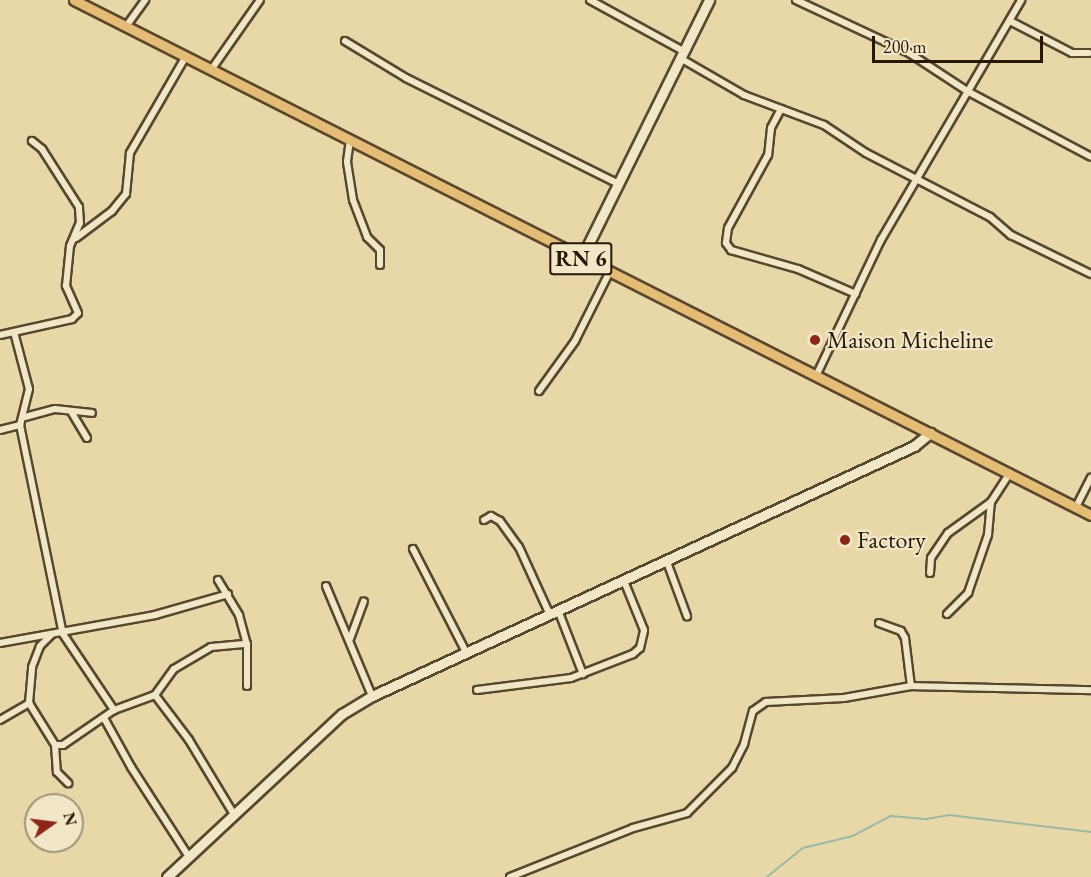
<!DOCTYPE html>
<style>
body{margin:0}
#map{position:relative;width:1091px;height:877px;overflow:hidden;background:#e9d8a7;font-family:"EB Garamond",serif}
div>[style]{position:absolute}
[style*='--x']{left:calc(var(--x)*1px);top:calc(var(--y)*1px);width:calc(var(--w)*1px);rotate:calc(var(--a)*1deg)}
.stream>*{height:1.5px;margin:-0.75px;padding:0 0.75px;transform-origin:0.75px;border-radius:0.75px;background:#97baa8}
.roads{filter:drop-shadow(2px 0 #58472f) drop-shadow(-2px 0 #58472f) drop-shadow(0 2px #58472f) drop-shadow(0 -2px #58472f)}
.street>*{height:6px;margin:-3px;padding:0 3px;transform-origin:3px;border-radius:3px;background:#f1e6c6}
.secondary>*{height:9px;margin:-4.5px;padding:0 4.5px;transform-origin:4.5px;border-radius:4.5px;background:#f1e6c6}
.primary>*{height:9px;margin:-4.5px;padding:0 4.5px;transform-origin:4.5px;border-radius:4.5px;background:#e4bc74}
.dots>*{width:16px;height:16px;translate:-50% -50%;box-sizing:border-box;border:3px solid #f1e6c6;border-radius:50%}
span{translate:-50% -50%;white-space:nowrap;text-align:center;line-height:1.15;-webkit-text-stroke:4.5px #f1e6c6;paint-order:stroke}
.shield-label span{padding:2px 4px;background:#f1e6c6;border:2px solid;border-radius:4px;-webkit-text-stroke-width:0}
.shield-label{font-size:22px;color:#281707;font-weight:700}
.poi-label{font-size:24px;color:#281707}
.left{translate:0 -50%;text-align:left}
.north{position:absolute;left:24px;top:793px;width:60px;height:60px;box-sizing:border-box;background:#f1e6c6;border:2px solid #a1937a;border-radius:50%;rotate:76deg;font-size:16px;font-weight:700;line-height:24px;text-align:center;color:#281707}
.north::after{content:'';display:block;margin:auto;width:21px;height:27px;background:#8f2418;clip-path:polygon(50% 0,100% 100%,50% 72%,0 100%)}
.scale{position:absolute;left:872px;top:36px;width:171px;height:27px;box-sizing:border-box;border:3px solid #281707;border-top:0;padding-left:8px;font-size:18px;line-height:21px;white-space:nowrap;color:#281707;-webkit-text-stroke:4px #f1e6c6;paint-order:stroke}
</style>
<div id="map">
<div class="stream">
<i style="--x:767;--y:877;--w:46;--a:-38.9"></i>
<i style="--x:803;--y:848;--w:51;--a:-13.5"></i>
<i style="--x:853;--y:836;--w:43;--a:-27.8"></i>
<i style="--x:891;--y:816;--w:36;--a:5"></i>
<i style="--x:927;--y:819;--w:22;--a:-10"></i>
<i style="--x:949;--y:815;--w:143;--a:6.8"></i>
</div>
<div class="roads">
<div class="street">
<i style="--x:590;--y:0;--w:106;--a:28.7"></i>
<i style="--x:796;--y:0;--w:125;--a:25.1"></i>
<i style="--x:909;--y:53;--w:69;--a:33.2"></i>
<i style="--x:967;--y:91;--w:140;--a:28"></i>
<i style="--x:1010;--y:21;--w:70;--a:27.3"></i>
<i style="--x:1072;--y:53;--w:17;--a:0"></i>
<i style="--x:127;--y:25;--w:31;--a:-54"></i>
<i style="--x:345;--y:41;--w:71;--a:31.2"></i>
<i style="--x:406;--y:78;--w:236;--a:26.5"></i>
<i style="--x:680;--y:58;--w:74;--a:30"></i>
<i style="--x:744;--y:95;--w:85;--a:20.6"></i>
<i style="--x:824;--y:125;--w:50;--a:33.7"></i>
<i style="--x:866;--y:153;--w:140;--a:27.3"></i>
<i style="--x:990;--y:217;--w:28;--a:41"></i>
<i style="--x:1011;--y:235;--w:89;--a:26"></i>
<i style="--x:211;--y:70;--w:85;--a:-55"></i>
<i style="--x:781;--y:109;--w:21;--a:118"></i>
<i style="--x:771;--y:128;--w:27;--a:96"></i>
<i style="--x:768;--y:155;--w:83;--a:118.7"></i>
<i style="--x:728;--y:228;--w:15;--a:98"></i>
<i style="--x:726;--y:243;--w:9;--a:54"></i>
<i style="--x:731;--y:250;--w:70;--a:15.8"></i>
<i style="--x:798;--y:269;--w:63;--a:23.3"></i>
<i style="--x:350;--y:140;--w:22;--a:98"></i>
<i style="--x:347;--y:162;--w:38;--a:81"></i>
<i style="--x:353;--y:200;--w:40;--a:69"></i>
<i style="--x:367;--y:237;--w:18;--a:45"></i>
<i style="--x:380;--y:250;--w:15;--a:90"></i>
<i style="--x:76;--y:238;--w:45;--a:-36.9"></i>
<i style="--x:112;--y:211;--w:22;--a:-51"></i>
<i style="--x:126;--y:194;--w:41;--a:-84.4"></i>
<i style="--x:130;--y:153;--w:112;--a:-60"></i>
<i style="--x:14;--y:332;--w:59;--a:75.3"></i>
<i style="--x:29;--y:389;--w:37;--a:104"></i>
<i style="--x:0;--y:335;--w:74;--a:-12.5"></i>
<i style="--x:72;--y:319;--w:8;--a:-45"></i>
<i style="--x:78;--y:313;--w:30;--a:-114"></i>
<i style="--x:66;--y:286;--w:40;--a:-84.3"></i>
<i style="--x:70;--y:246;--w:25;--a:-67"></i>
<i style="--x:80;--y:223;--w:16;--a:-94"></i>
<i style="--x:79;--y:207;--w:69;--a:-122.5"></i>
<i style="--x:42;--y:149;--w:13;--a:-141"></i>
<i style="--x:816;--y:376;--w:151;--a:-64.5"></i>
<i style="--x:881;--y:240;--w:278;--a:-59.7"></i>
<i style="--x:539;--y:391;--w:62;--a:-54.2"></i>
<i style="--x:575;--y:341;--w:76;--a:-63.4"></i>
<i style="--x:72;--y:413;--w:29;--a:59"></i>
<i style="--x:25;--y:417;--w:31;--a:-15"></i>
<i style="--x:55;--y:409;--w:37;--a:6"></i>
<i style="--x:0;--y:430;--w:21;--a:-14"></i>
<i style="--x:20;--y:425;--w:213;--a:78.4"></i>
<i style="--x:63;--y:634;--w:92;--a:56.1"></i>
<i style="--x:1076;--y:507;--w:33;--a:-63"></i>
<i style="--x:484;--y:520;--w:8;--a:-30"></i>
<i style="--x:491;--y:516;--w:10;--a:29"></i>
<i style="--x:500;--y:521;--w:32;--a:54"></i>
<i style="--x:519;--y:547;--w:75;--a:65.5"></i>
<i style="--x:413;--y:549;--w:116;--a:62.8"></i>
<i style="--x:667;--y:562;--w:58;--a:69.7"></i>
<i style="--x:930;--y:573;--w:15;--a:-86"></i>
<i style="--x:931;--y:558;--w:30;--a:-56"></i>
<i style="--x:948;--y:533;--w:53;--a:-35.8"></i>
<i style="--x:218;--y:580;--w:41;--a:59"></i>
<i style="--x:239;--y:615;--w:30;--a:75"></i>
<i style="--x:247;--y:644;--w:42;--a:90"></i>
<i style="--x:326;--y:586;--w:119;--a:67.3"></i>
<i style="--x:558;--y:610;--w:69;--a:68.7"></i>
<i style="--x:947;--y:614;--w:30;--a:-45"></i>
<i style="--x:968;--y:593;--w:61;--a:-71"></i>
<i style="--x:988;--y:535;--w:33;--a:-85"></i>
<i style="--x:991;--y:502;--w:35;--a:-57"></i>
<i style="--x:879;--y:623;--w:23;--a:20"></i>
<i style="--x:901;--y:631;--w:8;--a:60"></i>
<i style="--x:905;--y:638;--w:48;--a:82.9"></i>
<i style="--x:350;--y:639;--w:40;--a:-69.8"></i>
<i style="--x:0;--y:643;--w:158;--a:-10.2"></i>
<i style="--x:155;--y:615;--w:76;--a:-16"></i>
<i style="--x:477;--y:690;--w:95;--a:-7.3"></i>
<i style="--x:571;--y:678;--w:66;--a:-21.2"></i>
<i style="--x:633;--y:654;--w:9;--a:-41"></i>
<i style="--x:640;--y:648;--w:18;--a:-77"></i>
<i style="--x:644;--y:630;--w:53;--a:-112.2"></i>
<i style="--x:155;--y:695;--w:32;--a:-54"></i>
<i style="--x:174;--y:669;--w:43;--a:-30.7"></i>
<i style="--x:211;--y:647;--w:36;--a:-5"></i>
<i style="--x:29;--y:703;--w:36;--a:-85"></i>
<i style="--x:32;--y:667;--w:22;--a:-69"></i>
<i style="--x:40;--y:646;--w:16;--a:-45"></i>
<i style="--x:104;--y:718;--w:56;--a:61.1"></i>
<i style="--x:131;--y:767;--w:107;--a:57.2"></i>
<i style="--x:0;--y:720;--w:34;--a:-30"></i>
<i style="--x:29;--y:703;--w:49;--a:58.2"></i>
<i style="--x:55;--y:745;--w:8;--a:0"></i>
<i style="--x:63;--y:745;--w:62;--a:-34.5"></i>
<i style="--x:114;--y:710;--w:44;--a:-20.1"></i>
<i style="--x:155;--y:695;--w:56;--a:52.9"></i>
<i style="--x:189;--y:740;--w:85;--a:58.9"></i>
<i style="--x:55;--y:745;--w:27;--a:86"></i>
<i style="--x:57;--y:772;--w:16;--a:45"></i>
<i style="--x:510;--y:877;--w:132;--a:-21.7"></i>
<i style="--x:633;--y:828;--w:56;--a:-15.5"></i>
<i style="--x:687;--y:813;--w:64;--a:-45"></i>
<i style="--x:732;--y:768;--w:27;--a:-63"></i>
<i style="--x:744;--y:744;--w:34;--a:-75"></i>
<i style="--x:753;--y:711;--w:16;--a:-35"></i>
<i style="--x:766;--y:702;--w:78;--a:-2.9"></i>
<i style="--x:844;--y:698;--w:68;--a:-10.2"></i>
<i style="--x:911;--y:686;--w:180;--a:1.3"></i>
</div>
<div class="secondary">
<i style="--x:581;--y:259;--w:289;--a:-63.7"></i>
<i style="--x:167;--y:877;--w:239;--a:-43"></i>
<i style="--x:342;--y:714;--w:35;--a:-31"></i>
<i style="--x:372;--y:696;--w:597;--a:-24.76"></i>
<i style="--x:914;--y:446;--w:21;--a:-39"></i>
</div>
<div class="primary">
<i style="--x:74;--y:0;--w:1140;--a:26.86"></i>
</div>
</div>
<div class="dots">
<i style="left:815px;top:340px;background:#8f2418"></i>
<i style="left:845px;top:540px;background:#8f2418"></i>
</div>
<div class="shield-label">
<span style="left:581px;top:259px">RN 6</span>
</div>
<div class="poi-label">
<span class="left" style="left:827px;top:340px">Maison Micheline</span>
<span class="left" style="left:857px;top:540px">Factory</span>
</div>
<div class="north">N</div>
<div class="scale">200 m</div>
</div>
